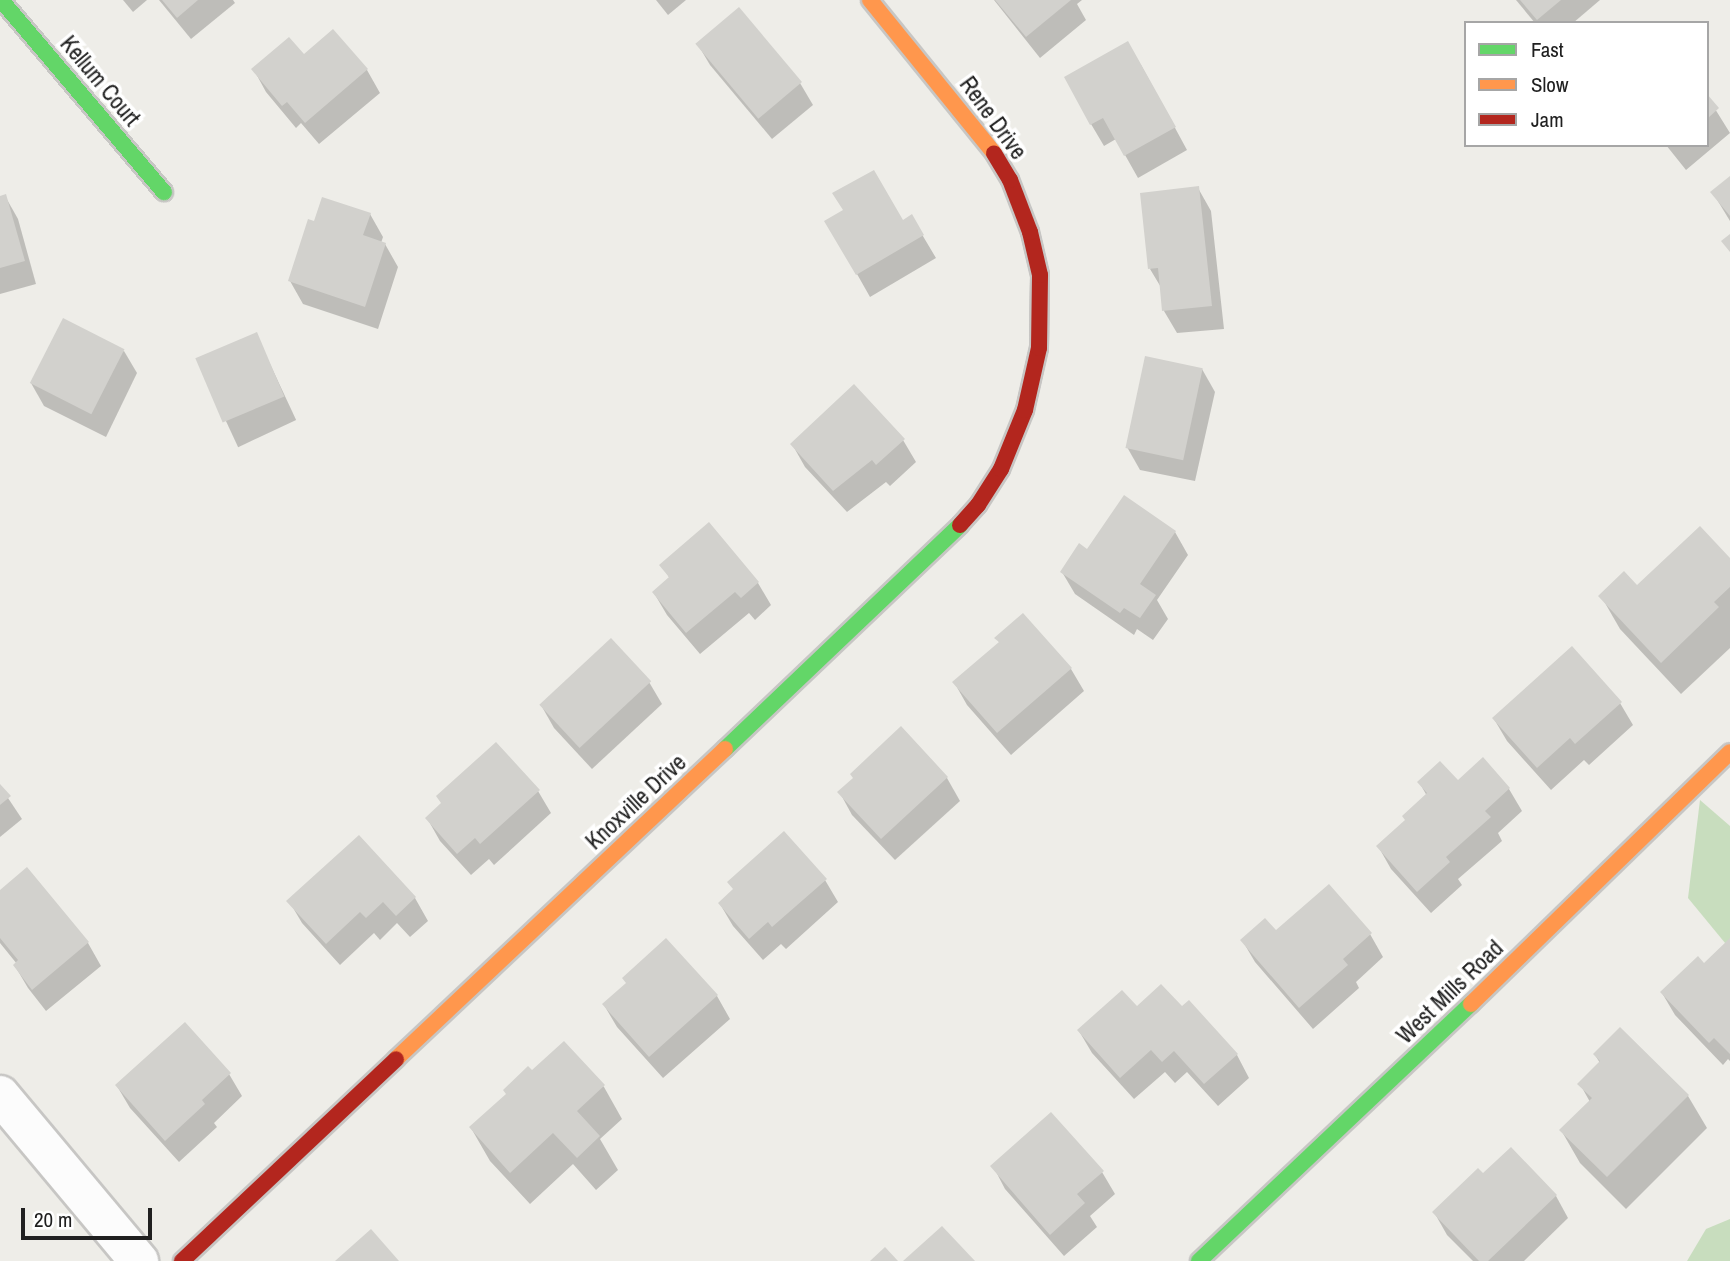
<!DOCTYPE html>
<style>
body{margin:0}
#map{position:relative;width:1730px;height:1261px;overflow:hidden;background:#eeede8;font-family:"Archivo Narrow",sans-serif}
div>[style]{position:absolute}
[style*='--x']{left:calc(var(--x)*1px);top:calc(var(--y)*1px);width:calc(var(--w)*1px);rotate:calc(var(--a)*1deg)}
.forest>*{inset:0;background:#c8ddbe}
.shadow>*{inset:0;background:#0003;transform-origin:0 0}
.building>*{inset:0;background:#d2d1cd;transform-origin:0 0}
.roads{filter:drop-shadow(2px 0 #c7c6c4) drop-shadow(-2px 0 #c7c6c4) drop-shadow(0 2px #c7c6c4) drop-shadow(0 -2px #c7c6c4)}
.street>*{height:38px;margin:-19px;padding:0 19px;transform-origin:19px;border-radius:19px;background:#fcfcfc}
.fast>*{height:16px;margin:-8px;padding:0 8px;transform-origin:8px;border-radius:8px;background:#63d668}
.slow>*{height:16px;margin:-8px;padding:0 8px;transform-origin:8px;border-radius:8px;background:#ff974d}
.jam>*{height:16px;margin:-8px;padding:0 8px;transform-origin:8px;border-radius:8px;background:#b3261e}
span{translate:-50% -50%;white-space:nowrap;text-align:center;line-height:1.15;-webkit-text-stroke:7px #fff;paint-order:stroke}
.street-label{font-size:23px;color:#202020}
.legend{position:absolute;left:1464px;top:21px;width:245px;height:126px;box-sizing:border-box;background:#fff;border:2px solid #a6a6a6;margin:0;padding:9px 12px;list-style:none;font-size:21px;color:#202020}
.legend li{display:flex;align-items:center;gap:14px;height:35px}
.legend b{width:35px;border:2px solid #a6a6a6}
.scale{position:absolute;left:21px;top:1208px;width:131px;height:32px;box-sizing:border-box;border:4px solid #202020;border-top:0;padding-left:9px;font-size:21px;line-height:24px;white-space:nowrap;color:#202020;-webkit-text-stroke:5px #fff;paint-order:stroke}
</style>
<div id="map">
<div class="forest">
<i style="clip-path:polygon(1700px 800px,1730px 826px,1730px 949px,1688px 898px)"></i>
<i style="clip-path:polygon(1730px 1219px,1730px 1261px,1687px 1261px,1706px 1229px)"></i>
</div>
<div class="shadow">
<i style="clip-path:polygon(123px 0,147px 0,133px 12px)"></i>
<i style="clip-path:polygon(159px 0,233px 0,235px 3px,191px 39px)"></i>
<i style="clip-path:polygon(656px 0,686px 0,668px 15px)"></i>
<i style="clip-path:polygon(994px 0,1082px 0,1077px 4px,1086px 20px,1040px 58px)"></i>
<i style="clip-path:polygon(1516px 0,1600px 0,1573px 23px,1535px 23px)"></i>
<i style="clip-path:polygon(332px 31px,367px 70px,380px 93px,319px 144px,301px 123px,296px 128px,266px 92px,254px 70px,304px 56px)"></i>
<i style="clip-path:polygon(697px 43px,800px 83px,813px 105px,772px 139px,710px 65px)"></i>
<i style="clip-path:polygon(1141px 65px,1187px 150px,1138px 178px,1116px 139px,1104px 146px,1091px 124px)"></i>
<i style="clip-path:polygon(1707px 96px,1730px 133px,1686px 170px,1666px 145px,1707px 145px)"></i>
<i style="clip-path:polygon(1730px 178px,1730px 221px,1713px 193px)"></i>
<i style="clip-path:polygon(1198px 188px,1211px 211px,1224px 329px,1177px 333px,1164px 311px,1162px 289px,1150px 269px)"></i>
<i style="clip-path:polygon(0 196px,5px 196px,18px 219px,36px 284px,0 294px)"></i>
<i style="clip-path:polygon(370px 214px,383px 237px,381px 243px,385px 244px,398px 267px,378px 329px,303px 304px,290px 281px,316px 223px)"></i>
<i style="clip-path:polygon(911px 216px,936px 258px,870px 297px,827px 221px,902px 222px)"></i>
<i style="left:256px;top:334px;width:95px;height:64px;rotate:65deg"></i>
<i style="clip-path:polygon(124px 351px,137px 373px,106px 437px,44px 406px,31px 383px)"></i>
<i style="clip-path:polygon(1202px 369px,1215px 392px,1195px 481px,1140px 470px,1127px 447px)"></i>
<i style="clip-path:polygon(903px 440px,916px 462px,890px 486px,886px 482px,847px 512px,805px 467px,792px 444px)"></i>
<i style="clip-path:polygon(1175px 532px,1188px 555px,1157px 600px,1168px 619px,1153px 640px,1137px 629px,1134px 635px,1075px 594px,1062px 572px,1088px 552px)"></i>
<i style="clip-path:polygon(1730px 561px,1730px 648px,1681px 694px,1620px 629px,1601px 596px)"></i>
<i style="clip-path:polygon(662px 565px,758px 583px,771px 605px,755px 620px,749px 613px,700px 654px,667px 615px,654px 593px,670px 579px)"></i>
<i style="clip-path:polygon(997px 638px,1071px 669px,1084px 691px,1011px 755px,967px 705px,954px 682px,1000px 644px)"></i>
<i style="clip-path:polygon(649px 682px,662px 704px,592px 769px,554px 728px,541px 705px)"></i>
<i style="clip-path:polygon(1620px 703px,1633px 725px,1589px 765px,1584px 760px,1551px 790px,1507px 741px,1494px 719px)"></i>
<i style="clip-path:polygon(901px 728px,947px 778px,960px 801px,895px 860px,852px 815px,840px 793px)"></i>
<i style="clip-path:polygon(1419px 782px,1509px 789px,1522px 811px,1498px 833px,1502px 841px,1458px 879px,1462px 885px,1431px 913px,1391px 869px,1378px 846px,1406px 821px,1427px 796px)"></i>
<i style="clip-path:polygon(0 786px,22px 819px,0 837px)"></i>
<i style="clip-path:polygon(538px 791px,551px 813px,494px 865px,489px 859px,471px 875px,440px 841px,427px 818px)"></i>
<i style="clip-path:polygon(359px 837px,415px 898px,428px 921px,410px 937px,397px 923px,380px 940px,374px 933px,340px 965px,302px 923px,289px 901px)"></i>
<i style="clip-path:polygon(27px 869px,88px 943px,101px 966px,46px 1011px,28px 988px,15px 966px,17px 964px,0 943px,0 892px)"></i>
<i style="clip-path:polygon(825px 880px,838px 902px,786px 949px,781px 944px,763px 960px,733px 926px,720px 904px)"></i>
<i style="clip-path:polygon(1276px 933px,1370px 934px,1383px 957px,1356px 982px,1359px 988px,1313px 1029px,1255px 962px,1242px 940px)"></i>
<i style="clip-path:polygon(666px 940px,717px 996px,730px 1019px,663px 1078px,617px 1027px,604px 1005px,628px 984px)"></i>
<i style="clip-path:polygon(1730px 941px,1730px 1061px,1728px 1059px,1723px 1065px,1675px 1015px,1662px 993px,1704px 965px)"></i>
<i style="clip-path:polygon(1182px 1009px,1237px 1055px,1249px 1078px,1218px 1106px,1187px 1072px,1175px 1083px,1165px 1072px,1134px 1099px,1092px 1053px,1079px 1031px)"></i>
<i style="clip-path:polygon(564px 1043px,604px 1087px,622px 1119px,600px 1139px,618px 1170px,596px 1190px,573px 1164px,530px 1204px,490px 1161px,471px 1128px)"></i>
<i style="clip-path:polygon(1595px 1055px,1688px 1096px,1707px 1128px,1626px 1209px,1580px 1163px,1561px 1130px,1590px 1102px,1580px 1084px,1600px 1063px)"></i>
<i style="clip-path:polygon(229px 1074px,242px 1096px,214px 1123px,217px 1127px,179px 1162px,130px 1108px,117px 1086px)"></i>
<i style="clip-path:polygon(993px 1166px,1102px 1172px,1115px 1194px,1090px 1216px,1097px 1227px,1064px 1256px,1005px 1189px)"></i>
<i style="clip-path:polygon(1483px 1175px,1556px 1196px,1568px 1218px,1524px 1261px,1473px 1261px,1447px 1235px,1434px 1212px)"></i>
</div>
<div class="building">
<i style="clip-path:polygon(162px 0,198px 0,177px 18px)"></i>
<i style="clip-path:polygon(995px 0,1071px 0,1026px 37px)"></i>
<i style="clip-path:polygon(1520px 0,1561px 0,1537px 20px)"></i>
<i style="left:739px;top:7px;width:98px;height:57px;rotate:50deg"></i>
<i style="clip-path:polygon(333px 29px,368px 69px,305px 123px,287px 102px,282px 106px,251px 69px,289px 37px,304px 54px)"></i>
<i style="clip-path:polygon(1128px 41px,1176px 127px,1124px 156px,1103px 118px,1090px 125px,1064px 77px)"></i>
<i style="clip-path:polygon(1707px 94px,1719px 108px,1707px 119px)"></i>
<i style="clip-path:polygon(874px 170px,903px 220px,912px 214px,924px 235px,856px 275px,824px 221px,843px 210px,832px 193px)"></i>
<i style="clip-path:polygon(1730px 176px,1730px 216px,1710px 192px)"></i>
<i style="clip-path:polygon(1199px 186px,1212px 306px,1162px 311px,1158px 268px,1148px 269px,1140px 193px)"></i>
<i style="clip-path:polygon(6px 194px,25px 261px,0 268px,0 196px)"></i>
<i style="clip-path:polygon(322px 197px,371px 213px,363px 235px,386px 243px,365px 307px,288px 281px,308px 219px,314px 221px)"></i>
<i style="clip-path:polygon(1730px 234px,1730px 252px,1721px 241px)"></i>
<i style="left:63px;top:318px;width:69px;height:73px;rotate:27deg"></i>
<i style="left:257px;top:332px;width:70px;height:67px;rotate:67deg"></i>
<i style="left:1145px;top:356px;width:59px;height:94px;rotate:12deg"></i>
<i style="clip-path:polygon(854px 384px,905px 439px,876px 465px,872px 460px,833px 491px,790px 444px)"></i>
<i style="clip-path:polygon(1124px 495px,1176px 531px,1140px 584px,1156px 595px,1140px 618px,1124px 608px,1120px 613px,1060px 572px,1079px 543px,1087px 549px)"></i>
<i style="clip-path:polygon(709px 522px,759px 582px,741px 598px,735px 592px,686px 633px,652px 592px,669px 577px,659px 565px)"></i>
<i style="clip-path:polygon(1700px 526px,1730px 558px,1730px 587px,1714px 602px,1719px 607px,1661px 663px,1598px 596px,1624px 571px,1637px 585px)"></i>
<i style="clip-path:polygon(1023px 613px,1072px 668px,997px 733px,952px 682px,999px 642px,994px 638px)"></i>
<i style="left:611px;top:638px;width:59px;height:98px;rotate:47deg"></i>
<i style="clip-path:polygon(1572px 646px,1622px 702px,1575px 744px,1570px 738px,1537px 768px,1492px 718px)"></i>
<i style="clip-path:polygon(901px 726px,948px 777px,881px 839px,837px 792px,853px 778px,850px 774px)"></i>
<i style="clip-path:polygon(496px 742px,540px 790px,480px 844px,475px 838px,457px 854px,425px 818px,441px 803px,436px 796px)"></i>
<i style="clip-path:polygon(1483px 757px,1510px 788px,1485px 811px,1491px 817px,1446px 857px,1450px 862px,1417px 892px,1376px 846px,1405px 820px,1402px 816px,1427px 793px,1417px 782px,1440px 761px,1458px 780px)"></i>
<i style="clip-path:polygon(0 784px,11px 796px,0 805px)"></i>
<i style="clip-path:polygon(784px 831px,827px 879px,772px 927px,768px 922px,749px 939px,718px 903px,733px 889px,727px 882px)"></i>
<i style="clip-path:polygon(359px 835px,416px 897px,396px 916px,383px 902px,366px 918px,360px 912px,326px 944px,286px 901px)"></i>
<i style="clip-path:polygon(27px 867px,89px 942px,32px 990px,13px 965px,18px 960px,0 938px,0 890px)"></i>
<i style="clip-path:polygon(1329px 884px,1372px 933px,1343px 959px,1348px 965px,1299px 1008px,1240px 940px,1265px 918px,1276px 930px)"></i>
<i style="clip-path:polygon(666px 938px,718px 995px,649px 1057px,602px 1004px,626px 983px,622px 978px)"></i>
<i style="clip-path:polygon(1730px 938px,1730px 1054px,1714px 1038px,1709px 1043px,1660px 992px,1698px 956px,1704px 963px)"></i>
<i style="clip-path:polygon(1161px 984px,1182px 1006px,1189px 1000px,1238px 1054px,1204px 1084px,1174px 1051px,1162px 1062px,1151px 1050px,1120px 1078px,1077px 1030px,1122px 990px,1137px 1006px)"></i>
<i style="clip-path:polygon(185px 1022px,231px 1073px,202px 1100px,205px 1104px,165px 1141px,115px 1085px)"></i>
<i style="clip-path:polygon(1620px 1027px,1689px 1095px,1607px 1177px,1559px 1130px,1592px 1098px,1577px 1084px,1600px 1061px,1593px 1054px)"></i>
<i style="clip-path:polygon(564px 1041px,605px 1085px,577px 1111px,600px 1136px,577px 1158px,553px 1133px,510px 1173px,469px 1127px,506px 1094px,503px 1090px,528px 1066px,532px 1070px)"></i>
<i style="clip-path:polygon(1051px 1112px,1104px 1171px,1077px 1194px,1085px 1203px,1050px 1235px,990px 1166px)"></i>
<i style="clip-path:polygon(1511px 1147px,1557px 1195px,1488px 1261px,1479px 1261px,1432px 1212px,1478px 1168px,1483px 1173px)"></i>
<i style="clip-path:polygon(942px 1226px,975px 1261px,903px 1261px)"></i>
<i style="clip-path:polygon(371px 1229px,399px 1261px,335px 1261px)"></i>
<i style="clip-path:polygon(885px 1247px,898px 1261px,870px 1261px)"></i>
</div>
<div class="roads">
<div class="street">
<i style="--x:0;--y:1095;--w:217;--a:50.1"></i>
</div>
<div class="fast">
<i style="--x:1;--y:0;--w:252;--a:49.7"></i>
<i style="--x:725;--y:749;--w:325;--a:-43.6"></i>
<i style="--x:1199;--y:1261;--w:374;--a:-43.4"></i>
</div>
<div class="slow">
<i style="--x:870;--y:0;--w:197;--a:51"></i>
<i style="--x:1471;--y:1004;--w:361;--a:-44.2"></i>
<i style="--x:396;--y:1059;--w:452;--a:-43.3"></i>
</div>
<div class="jam">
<i style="--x:960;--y:525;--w:27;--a:-48"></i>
<i style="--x:978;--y:505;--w:43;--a:-57.4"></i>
<i style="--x:1001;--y:469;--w:64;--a:-67.9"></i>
<i style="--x:1025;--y:410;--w:64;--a:-77.3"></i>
<i style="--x:1039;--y:348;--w:73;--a:-89.2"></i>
<i style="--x:1040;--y:275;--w:44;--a:-103.1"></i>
<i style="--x:1030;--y:232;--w:56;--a:-111"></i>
<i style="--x:1010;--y:180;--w:31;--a:-121"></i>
<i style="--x:182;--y:1261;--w:294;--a:-43.3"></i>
</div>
</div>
<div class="street-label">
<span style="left:100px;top:81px;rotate:50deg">Kellum Court</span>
<span style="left:993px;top:118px;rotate:54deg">Rene Drive</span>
<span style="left:636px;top:802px;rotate:-43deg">Knoxville Drive</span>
<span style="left:1450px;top:992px;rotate:-44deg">West Mills Road</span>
</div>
<ul class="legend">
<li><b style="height:9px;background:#63d668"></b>Fast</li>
<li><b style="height:9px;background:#ff974d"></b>Slow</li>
<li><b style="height:9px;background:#b3261e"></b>Jam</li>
</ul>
<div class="scale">20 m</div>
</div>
